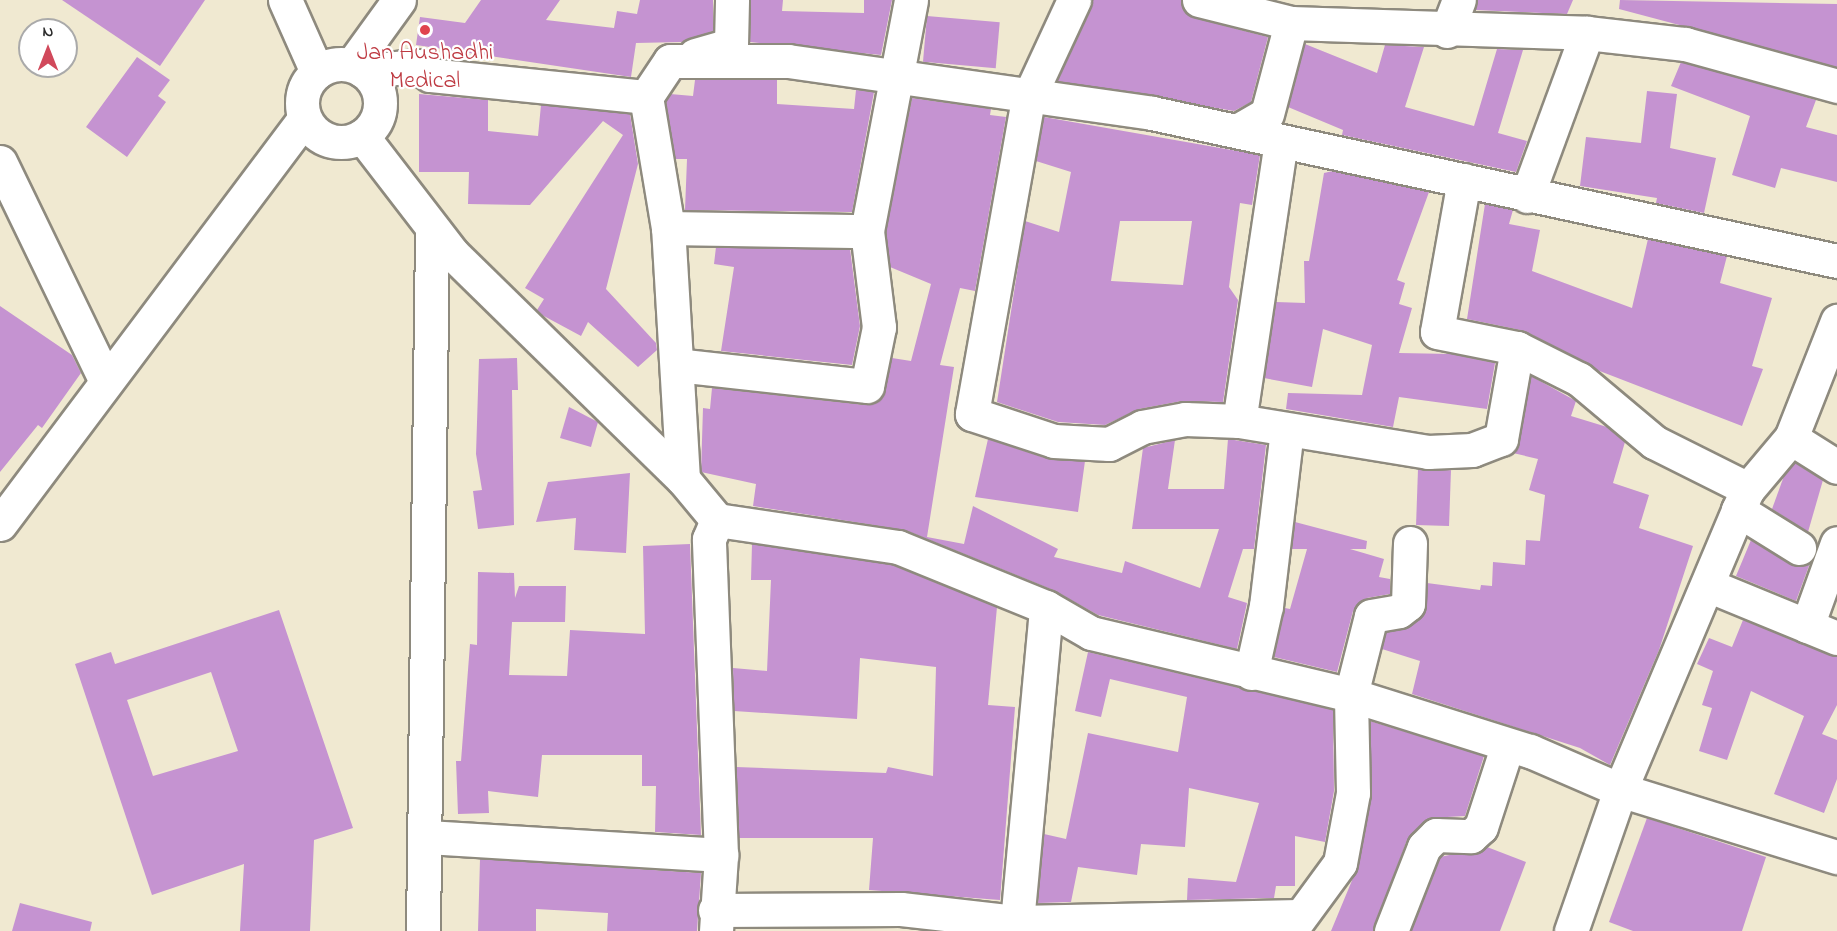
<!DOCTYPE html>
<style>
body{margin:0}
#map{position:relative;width:1837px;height:931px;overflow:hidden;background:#f0e9d1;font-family:"Indie Flower",sans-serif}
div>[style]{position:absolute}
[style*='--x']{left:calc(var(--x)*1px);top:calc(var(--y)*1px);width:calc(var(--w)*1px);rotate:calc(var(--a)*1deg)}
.building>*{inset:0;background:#c593d1;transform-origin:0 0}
.roads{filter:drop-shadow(2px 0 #8e8a7e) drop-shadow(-2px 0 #8e8a7e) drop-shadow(0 2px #8e8a7e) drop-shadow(0 -2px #8e8a7e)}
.minor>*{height:33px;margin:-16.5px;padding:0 16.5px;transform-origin:16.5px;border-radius:16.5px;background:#fff}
.major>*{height:33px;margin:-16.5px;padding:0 16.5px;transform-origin:16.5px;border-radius:16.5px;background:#fff}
.major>.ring{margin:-16.5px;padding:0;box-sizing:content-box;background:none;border:33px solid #fff;border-radius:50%}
.dots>*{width:16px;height:16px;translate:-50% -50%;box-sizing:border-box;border:3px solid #fff;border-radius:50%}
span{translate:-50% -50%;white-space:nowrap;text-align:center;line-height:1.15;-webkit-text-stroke:4.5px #fff;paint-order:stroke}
.health-label{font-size:24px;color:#be3a42}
.north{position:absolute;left:18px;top:18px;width:60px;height:60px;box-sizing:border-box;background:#fff;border:2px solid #aaa;border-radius:50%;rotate:0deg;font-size:16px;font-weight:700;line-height:24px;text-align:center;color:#2b2b2b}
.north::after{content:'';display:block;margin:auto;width:21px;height:27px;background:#d1495b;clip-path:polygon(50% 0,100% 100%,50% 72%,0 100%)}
</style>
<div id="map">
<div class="building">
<i style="clip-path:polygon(62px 0,205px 0,160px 66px)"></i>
<i style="clip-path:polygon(481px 0,560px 0,546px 20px,614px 28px,617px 11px,637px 14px,640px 0,713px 0,713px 31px,682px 42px,636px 43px,631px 77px,416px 45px,420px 17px,465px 23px)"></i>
<i style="clip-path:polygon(751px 0,783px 0,782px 11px,864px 13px,864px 0,892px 0,881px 55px,750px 42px)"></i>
<i style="clip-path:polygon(1092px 0,1181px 0,1194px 18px,1268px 37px,1251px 102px,1234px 111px,1057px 81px)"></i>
<i style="clip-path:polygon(1477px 0,1573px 0,1567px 14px,1475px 10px)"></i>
<i style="clip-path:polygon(1620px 0,1837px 4px,1837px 67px,1619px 9px)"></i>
<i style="left:927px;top:16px;width:73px;height:46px;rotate:5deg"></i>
<i style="clip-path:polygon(1305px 44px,1377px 73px,1385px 45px,1424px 47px,1405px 107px,1474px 126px,1497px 49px,1523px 50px,1498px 133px,1527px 141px,1516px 172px,1342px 135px,1343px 130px,1288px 107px)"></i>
<i style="clip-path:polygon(137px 57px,170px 80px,158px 96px,166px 102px,127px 157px,86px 127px)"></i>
<i style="clip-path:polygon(1681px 62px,1816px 100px,1806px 127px,1837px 135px,1837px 182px,1781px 168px,1775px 188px,1732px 175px,1750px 116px,1671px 86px)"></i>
<i style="clip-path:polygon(695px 80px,777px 80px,777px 104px,854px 109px,856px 90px,874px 92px,852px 212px,685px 210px,687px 159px,675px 159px,666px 101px,670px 94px,693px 96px)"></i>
<i style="clip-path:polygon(1647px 91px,1677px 94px,1670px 148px,1716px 158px,1704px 213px,1656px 203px,1657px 198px,1580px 186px,1586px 137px,1641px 143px)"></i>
<i style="clip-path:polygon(419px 94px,488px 100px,488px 131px,538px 136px,541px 105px,630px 114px,638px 164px,606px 289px,656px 343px,657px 350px,638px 367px,588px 322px,581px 336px,542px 315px,537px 310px,544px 299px,525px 288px,623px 135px,603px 121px,530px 205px,468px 204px,469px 172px,419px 172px)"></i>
<i style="clip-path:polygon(912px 98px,991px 109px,990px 115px,1006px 117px,975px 291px,960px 288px,940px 365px,954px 367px,927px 537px,964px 544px,973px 506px,1058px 549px,1054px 557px,1122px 573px,1125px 561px,1200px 588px,1219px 529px,1132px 529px,1143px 448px,1175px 440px,1168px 489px,1224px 489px,1228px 439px,1266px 445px,1254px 549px,1243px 549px,1228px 597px,1247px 603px,1237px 649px,1098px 615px,1053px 590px,905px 530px,753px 506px,756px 484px,701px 472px,703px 408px,710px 409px,712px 388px,865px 405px,882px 398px,892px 358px,911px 361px,931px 284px,890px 267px,886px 232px)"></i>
<i style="clip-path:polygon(evenodd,1044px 117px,1260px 155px,1252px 205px,1240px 203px,1229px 287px,1238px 300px,1223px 402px,1182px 401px,1139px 409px,1105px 425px,1058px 422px,997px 402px,1025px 221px,1059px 232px,1071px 172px,1036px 161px,1044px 117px,1120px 221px,1192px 221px,1183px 285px,1111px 281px,1120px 221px)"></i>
<i style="clip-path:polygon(1333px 171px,1429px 192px,1397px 280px,1405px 283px,1399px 304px,1412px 308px,1399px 353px,1451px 354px,1495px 363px,1487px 409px,1399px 397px,1393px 427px,1286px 409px,1288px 393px,1362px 395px,1372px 345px,1323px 329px,1312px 387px,1264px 378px,1276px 302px,1305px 303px,1304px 261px,1309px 261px,1324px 173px)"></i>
<i style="clip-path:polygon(1485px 204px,1513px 210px,1509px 224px,1540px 230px,1532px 271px,1632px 308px,1648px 239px,1727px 256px,1720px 283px,1772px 298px,1752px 366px,1763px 369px,1742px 426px,1597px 370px,1525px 331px,1467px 319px)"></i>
<i style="clip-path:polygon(716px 247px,850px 249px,860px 326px,852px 365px,721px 351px,734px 267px,714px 264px)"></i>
<i style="clip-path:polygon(0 306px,72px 355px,81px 373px,42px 428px,38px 425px,0 472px)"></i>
<i style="clip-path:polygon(517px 358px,518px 390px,512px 390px,514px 525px,478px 529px,473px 491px,482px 490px,476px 454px,479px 359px)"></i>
<i style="clip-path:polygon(1531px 376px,1576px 401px,1571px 416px,1607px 427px,1625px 442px,1613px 483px,1649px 495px,1639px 528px,1693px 546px,1659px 650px,1610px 765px,1580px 748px,1412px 694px,1420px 661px,1382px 649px,1386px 632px,1410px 626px,1424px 613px,1427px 583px,1480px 590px,1481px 585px,1492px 586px,1493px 562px,1525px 565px,1526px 540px,1540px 541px,1545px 495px,1529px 490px,1538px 459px,1513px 453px)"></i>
<i style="clip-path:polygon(569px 407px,598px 422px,591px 447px,560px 438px)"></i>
<i style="clip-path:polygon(988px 439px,1048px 459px,1085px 461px,1078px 512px,975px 497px)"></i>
<i style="clip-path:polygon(1795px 463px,1823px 480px,1808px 532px,1772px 509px,1784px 476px)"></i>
<i style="left:1418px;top:469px;width:33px;height:56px;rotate:2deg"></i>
<i style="clip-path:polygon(630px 473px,626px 553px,574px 550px,576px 518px,536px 522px,548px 482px)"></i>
<i style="clip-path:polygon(1295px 522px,1367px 541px,1366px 549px,1350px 549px,1384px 559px,1379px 577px,1390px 579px,1390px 594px,1367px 598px,1353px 611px,1337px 672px,1274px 657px,1285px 608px,1290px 609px,1307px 549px,1292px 549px)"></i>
<i style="clip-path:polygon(1751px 540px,1790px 564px,1810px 563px,1796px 601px,1736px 576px)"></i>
<i style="clip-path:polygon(690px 544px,701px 835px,655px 832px,656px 786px,642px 786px,642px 755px,542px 755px,538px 797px,488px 791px,489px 813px,458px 814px,456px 761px,461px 761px,470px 644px,477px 645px,478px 572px,514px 573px,515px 598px,519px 586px,566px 586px,565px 622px,512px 622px,509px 675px,567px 676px,570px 630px,645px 634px,643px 546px)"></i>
<i style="clip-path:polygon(752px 544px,893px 565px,997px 607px,988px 705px,1015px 707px,1000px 900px,869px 890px,873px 838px,739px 838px,736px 767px,886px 773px,888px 767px,933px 776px,936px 667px,860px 658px,857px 719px,734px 711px,733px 668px,767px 671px,771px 580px,751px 580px)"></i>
<i style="clip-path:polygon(evenodd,279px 610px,353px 828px,314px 840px,310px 931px,240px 931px,244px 864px,152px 895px,75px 664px,111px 652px,115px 664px,279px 610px,211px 672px,238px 751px,153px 776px,127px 700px,211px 672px)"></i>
<i style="clip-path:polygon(1743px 620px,1837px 656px,1837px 705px,1822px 734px,1837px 740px,1837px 779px,1824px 813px,1774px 794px,1804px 716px,1751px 691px,1727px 760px,1699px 751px,1712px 708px,1702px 705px,1713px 671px,1697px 664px,1709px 638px,1732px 647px)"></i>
<i style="clip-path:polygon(1088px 652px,1333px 710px,1334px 791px,1325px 842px,1295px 836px,1295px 886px,1276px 886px,1274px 898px,1187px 900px,1188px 878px,1236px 882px,1259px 803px,1189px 788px,1185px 847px,1141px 844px,1137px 875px,1078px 867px,1071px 902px,1038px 903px,1044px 834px,1066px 839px,1088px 733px,1178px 752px,1187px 697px,1110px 679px,1101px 717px,1075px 711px)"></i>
<i style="clip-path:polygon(1370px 721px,1484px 756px,1465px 816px,1429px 818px,1407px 840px,1373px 931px,1331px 931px,1358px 866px,1371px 796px)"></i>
<i style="clip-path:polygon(1647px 818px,1766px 857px,1742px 931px,1633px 931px,1609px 922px)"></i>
<i style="clip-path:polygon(1487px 847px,1526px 862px,1500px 931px,1411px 931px,1440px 857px)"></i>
<i style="clip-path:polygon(480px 859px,701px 873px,697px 931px,607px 931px,608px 913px,536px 909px,536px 931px,478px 931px)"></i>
<i style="clip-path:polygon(20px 903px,92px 922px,90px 931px,12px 931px)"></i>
</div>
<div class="roads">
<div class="minor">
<i style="--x:285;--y:0;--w:79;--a:66"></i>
<i style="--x:1074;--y:0;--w:109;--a:114.9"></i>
<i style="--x:1028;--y:99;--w:320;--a:100.1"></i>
<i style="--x:972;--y:414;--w:86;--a:18.2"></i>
<i style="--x:1054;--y:441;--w:55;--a:3.1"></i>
<i style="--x:1109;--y:444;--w:37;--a:-27"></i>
<i style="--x:1142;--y:427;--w:44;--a:-10.5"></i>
<i style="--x:1185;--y:419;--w:54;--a:2.1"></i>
<i style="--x:1199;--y:0;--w:95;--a:14"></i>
<i style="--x:1291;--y:23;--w:296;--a:1.9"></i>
<i style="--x:1587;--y:33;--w:99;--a:6.4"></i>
<i style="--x:1685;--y:44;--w:158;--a:15.4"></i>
<i style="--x:1447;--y:31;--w:33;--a:-69"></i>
<i style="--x:695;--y:55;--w:37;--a:-16"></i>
<i style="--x:731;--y:45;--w:45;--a:-88.7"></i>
<i style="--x:363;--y:71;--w:55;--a:-5.2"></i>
<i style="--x:418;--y:66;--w:15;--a:37"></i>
<i style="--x:430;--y:75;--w:217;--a:5.8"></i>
<i style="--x:1237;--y:131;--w:34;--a:-30"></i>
<i style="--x:1267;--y:114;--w:94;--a:-75.2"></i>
<i style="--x:362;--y:136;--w:148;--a:52.4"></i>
<i style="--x:452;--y:253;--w:323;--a:44.4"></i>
<i style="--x:683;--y:479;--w:53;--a:50.3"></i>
<i style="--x:717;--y:520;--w:183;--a:8.5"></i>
<i style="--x:898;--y:547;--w:160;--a:22.1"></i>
<i style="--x:1046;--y:607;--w:52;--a:30"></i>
<i style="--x:1091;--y:633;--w:267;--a:13.4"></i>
<i style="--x:1351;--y:695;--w:188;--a:17.4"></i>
<i style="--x:1530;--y:751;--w:98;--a:23.4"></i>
<i style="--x:1620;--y:790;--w:227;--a:17.2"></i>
<i style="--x:1281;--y:141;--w:283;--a:98.5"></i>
<i style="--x:1239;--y:421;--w:192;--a:9.3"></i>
<i style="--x:1428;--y:452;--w:44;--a:-2.6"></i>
<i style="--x:1472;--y:450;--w:31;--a:-21"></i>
<i style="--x:1501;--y:439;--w:92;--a:-80"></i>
<i style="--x:0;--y:162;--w:243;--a:64.2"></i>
<i style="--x:1464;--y:180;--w:154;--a:100.1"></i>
<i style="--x:1437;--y:332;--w:82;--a:11.3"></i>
<i style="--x:1517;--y:348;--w:69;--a:26.6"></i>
<i style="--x:1579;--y:379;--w:98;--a:40"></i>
<i style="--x:1654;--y:442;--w:105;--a:26.6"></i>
<i style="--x:1527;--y:196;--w:174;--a:-69.8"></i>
<i style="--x:668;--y:228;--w:199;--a:0.9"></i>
<i style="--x:867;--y:231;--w:97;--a:82.9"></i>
<i style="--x:879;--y:327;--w:60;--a:101.5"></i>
<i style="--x:867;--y:386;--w:190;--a:-173.7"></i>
<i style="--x:867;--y:231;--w:235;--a:-79.2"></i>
<i style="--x:1791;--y:438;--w:54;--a:32.2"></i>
<i style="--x:683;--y:479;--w:251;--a:-93.4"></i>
<i style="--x:668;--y:228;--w:133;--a:-99.5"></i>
<i style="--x:646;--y:97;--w:43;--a:-56.3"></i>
<i style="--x:670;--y:61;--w:118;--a:0"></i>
<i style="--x:788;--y:61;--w:368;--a:8.1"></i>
<i style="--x:1152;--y:113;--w:701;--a:12.19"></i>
<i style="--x:1738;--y:510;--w:72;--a:31.9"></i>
<i style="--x:1710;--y:586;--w:137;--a:22.3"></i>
<i style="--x:1807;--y:626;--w:88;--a:-70.1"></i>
<i style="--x:1251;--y:673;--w:69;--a:-77.4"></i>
<i style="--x:1266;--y:606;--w:176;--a:-83.2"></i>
<i style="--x:427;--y:837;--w:295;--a:3.5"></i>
<i style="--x:715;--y:910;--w:186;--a:-0.3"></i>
<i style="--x:901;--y:909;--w:117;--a:6.4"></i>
<i style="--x:1017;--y:922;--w:282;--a:-1.2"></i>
<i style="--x:1017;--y:922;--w:316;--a:-84.7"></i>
<i style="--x:423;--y:931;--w:700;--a:-89.26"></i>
<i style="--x:716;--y:931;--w:76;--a:-86.2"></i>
<i style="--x:721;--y:855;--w:316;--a:-92.2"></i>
<i style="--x:709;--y:539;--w:21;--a:-67"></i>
<i style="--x:1290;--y:931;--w:84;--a:-53.7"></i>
<i style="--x:1340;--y:863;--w:71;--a:-79.5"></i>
<i style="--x:1353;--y:793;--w:98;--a:-91.2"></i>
<i style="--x:1351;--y:695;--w:81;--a:-75.8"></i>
<i style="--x:1371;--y:616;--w:28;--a:-10"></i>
<i style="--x:1399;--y:611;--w:11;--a:-38"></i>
<i style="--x:1408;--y:604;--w:61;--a:-88.1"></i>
<i style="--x:1391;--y:931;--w:90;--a:-68.6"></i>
<i style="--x:1424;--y:847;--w:17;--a:-45"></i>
<i style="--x:1436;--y:835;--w:35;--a:2"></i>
<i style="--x:1471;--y:836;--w:13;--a:-42"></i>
<i style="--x:1481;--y:827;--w:84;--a:-72"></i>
<i style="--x:1571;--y:931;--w:149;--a:-70.8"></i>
<i style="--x:1620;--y:790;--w:304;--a:-67.1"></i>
<i style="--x:1738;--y:510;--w:23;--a:-65"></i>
<i style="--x:1748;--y:489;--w:67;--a:-49.9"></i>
<i style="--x:1791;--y:438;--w:126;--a:-68.5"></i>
</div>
<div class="major">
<i class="ring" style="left:302px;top:64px;width:45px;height:45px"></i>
<i style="--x:352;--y:65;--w:80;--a:-54.1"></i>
<i style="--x:0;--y:524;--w:506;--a:-53.11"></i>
</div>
</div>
<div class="dots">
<i style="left:425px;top:30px;background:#e0444e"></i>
</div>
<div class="health-label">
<span style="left:425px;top:68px">Jan Aushadhi<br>Medical</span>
</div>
<div class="north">N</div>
</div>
